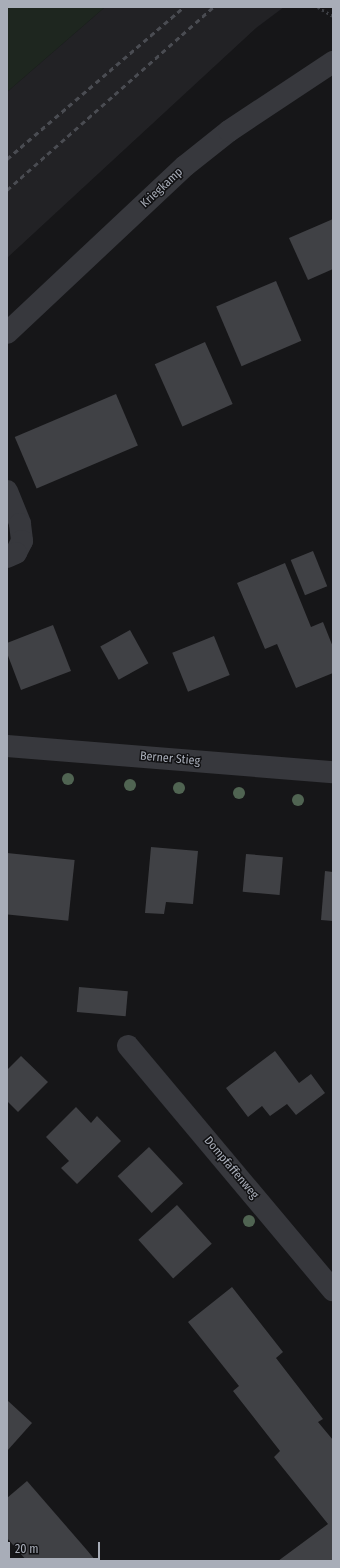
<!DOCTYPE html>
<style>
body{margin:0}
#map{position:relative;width:340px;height:1568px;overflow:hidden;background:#161618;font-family:"Fira Sans Condensed",sans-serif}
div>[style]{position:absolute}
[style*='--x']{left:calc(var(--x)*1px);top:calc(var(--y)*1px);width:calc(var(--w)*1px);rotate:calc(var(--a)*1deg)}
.built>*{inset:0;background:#222225}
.green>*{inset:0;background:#1e261f}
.building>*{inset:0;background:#404145;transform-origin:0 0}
.path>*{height:2.5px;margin-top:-1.25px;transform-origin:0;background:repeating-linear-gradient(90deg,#3d3f44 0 2px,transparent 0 5px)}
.minor>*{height:22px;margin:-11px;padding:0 11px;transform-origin:11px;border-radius:11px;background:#37383d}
.rail>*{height:3px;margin-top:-1.5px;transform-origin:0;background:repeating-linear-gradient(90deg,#4a4c52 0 5px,transparent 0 9px)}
.trees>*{width:12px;height:12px;margin:-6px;border-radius:50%;background:#506452}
span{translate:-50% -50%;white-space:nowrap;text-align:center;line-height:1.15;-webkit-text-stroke:3px #111113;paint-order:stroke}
.street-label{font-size:12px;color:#a8adb8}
.frame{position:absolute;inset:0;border:8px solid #a8adb8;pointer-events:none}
.scale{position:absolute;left:8px;top:1542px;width:92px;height:18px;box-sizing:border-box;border:2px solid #a8adb8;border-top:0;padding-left:5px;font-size:12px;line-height:14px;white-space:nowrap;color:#a8adb8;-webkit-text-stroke:3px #111113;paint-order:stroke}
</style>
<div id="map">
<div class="built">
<i style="clip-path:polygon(105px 7px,284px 7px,256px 28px,7px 258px,7px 92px)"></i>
</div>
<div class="green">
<i style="clip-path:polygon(7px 7px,105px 7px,7px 92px)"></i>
</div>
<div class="building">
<i style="clip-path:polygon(333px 219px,333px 269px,308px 280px,289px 238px)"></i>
<i style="left:276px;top:281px;width:65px;height:65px;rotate:67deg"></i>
<i style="left:205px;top:342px;width:68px;height:55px;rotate:66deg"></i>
<i style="left:116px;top:394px;width:56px;height:110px;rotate:67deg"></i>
<i style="left:313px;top:551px;width:38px;height:24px;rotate:68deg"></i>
<i style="clip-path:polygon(285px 563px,311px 627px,323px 622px,333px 647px,333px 673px,296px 688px,277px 644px,265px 649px,237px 583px)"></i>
<i style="clip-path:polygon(53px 625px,71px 671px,21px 690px,7px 653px,7px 643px)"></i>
<i style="left:130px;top:630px;width:38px;height:34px;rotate:61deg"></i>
<i style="left:214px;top:636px;width:42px;height:45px;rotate:68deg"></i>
<i style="clip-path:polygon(151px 847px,198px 851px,193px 904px,166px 902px,164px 914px,145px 913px)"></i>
<i style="left:7px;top:853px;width:68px;height:61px;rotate:6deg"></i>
<i style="left:246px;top:854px;width:37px;height:38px;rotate:5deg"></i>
<i style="clip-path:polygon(325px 871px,333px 872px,333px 921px,321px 920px)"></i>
<i style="left:79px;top:987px;width:49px;height:25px;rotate:5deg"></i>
<i style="clip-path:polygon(275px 1051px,299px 1083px,311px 1074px,325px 1093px,296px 1115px,287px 1104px,270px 1116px,262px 1106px,248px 1117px,226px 1088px)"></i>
<i style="clip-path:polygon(21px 1056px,48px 1082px,18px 1112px,7px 1101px,7px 1070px)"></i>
<i style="clip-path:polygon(76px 1107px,91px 1123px,97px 1116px,121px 1141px,77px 1184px,61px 1168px,69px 1161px,46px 1137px)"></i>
<i style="left:149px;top:1147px;width:50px;height:43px;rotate:47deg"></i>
<i style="left:177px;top:1205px;width:52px;height:52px;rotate:48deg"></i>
<i style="clip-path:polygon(232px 1287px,283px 1352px,276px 1358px,323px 1419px,318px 1422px,333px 1440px,333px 1561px,278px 1561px,328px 1524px,274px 1457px,280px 1451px,233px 1391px,239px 1386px,188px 1322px)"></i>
<i style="clip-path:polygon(7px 1400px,32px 1423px,7px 1451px)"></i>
<i style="clip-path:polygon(27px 1481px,86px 1549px,96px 1561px,27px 1561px,7px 1538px,7px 1498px)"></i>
</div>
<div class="path">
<i style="--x:318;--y:7;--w:17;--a:31"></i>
</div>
<div class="minor">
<i style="--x:7;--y:333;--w:244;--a:-43.2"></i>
<i style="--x:185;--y:166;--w:56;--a:-38.5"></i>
<i style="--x:229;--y:131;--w:125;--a:-33.6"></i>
<i style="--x:7;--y:491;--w:35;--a:68"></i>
<i style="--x:20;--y:524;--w:17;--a:83"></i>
<i style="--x:22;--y:541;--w:13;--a:117"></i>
<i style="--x:16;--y:553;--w:10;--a:156"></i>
<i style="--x:7;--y:746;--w:327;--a:4.6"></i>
<i style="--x:128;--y:1046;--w:319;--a:50"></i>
</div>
<div class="rail">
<i style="--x:7;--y:159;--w:233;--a:-40.7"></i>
<i style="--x:7;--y:190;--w:276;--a:-41.6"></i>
</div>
<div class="trees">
<i style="left:68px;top:779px"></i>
<i style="left:130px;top:785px"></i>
<i style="left:179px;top:788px"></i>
<i style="left:239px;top:793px"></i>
<i style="left:298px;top:800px"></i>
<i style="left:249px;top:1221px"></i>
</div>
<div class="street-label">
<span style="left:162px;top:188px;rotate:-43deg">Kriegkamp</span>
<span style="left:170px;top:759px;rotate:5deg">Berner Stieg</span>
<span style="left:231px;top:1168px;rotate:50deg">Dompfaffenweg</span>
</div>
<div class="frame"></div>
<div class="scale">20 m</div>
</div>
